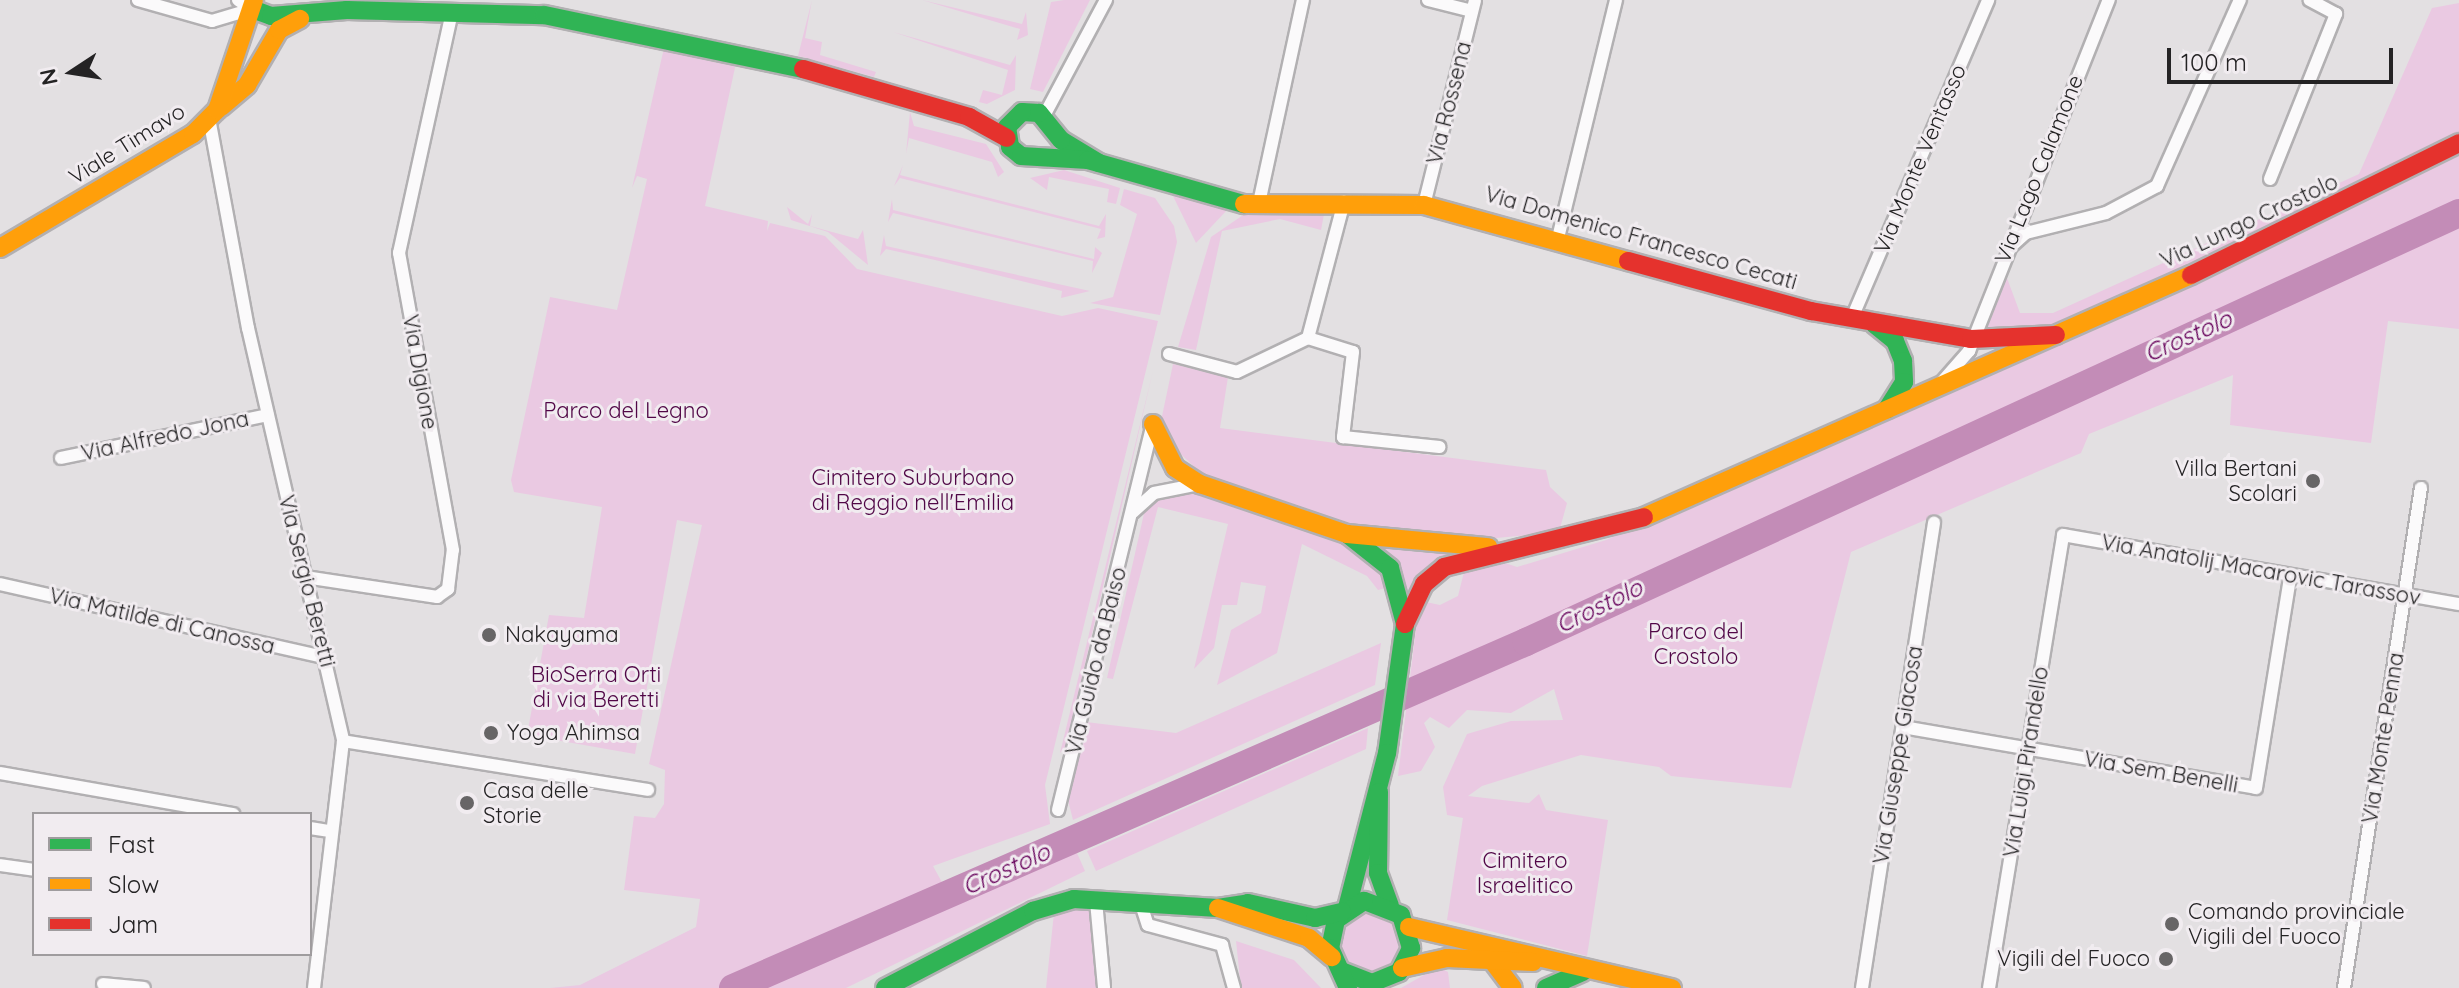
<!DOCTYPE html>
<style>
body{margin:0}
#map{position:relative;width:2459px;height:988px;overflow:hidden;background:#e3e0e2;font-family:Quicksand,sans-serif}
div>[style]{position:absolute}
[style*='--x']{left:calc(var(--x)*1px);top:calc(var(--y)*1px);width:calc(var(--w)*1px);rotate:calc(var(--a)*1deg)}
.green>*{inset:0;background:#eac9e2}
.round{border-radius:50%}
.river>*{height:28px;margin:-14px;padding:0 14px;transform-origin:14px;border-radius:14px;background:#c38cb7}
.roads{filter:drop-shadow(2px 0 #b2b0b2) drop-shadow(-2px 0 #b2b0b2) drop-shadow(0 2px #b2b0b2) drop-shadow(0 -2px #b2b0b2)}
.street>*{height:12px;margin:-6px;padding:0 6px;transform-origin:6px;border-radius:6px;background:#fbfafb}
.fast>*{height:18px;margin:-9px;padding:0 9px;transform-origin:9px;border-radius:9px;background:#30b455}
.slow>*{height:18px;margin:-9px;padding:0 9px;transform-origin:9px;border-radius:9px;background:#ff9f0a}
.jam>*{height:18px;margin:-9px;padding:0 9px;transform-origin:9px;border-radius:9px;background:#e5322d}
.dots>*{width:22px;height:22px;translate:-50% -50%;box-sizing:border-box;border:4px solid #f1ecf0;border-radius:50%}
span{translate:-50% -50%;white-space:nowrap;text-align:center;line-height:1.15;-webkit-text-stroke:6px #f1ecf0;paint-order:stroke}
.street-label{font-size:22px;color:#242324}
.park-label{font-size:22px;color:#510747}
.poi-label{font-size:22px;color:#242324}
.right{translate:-100% -50%;text-align:right}
.left{translate:0 -50%;text-align:left}
.water-label{font-size:24px;color:#66005a;font-style:italic}
.legend{position:absolute;left:32px;top:812px;width:280px;height:144px;box-sizing:border-box;background:#f1ecf0;border:2px solid #9f9c9e;margin:0;padding:10px 14px;list-style:none;font-size:24px;color:#242324}
.legend li{display:flex;align-items:center;gap:16px;height:40px}
.legend b{width:40px;border:2px solid #9f9c9e}
.north{position:absolute;left:32px;top:32px;width:80px;height:80px;-webkit-text-stroke:6px #f1ecf0;paint-order:stroke;rotate:258deg;font-size:22px;font-weight:700;line-height:32px;text-align:center;color:#242324}
.north::after{content:'';display:block;margin:auto;width:28px;height:36px;background:#242324;clip-path:polygon(50% 0,100% 100%,50% 72%,0 100%)}
.scale{position:absolute;left:2167px;top:48px;width:226px;height:36px;box-sizing:border-box;border:4px solid #242324;border-top:0;padding-left:10px;font-size:24px;line-height:28px;white-space:nowrap;color:#242324;-webkit-text-stroke:6px #f1ecf0;paint-order:stroke}
</style>
<div id="map">
<div class="green">
<i style="clip-path:polygon(812px 0,805px 38px,822px 42px,820px 55px,876px 72px,874px 77px,798px 56px)"></i>
<i style="clip-path:polygon(922px 0,1022px 24px,1026px 12px,1028px 35px,1017px 40px,1020px 29px)"></i>
<i style="clip-path:polygon(1064px 0,1090px 0,1043px 92px,1030px 89px,1051px 2px)"></i>
<i style="clip-path:polygon(2459px 3px,2459px 329px,2388px 321px,2371px 443px,2230px 425px,2233px 375px,2089px 434px,2081px 453px,1851px 552px,1791px 788px,1671px 776px,1659px 767px,1581px 755px,1482px 786px,1468px 796px,1529px 803px,1539px 794px,1546px 810px,1608px 820px,1587px 956px,1447px 920px,1463px 818px,1447px 815px,1443px 787px,1467px 734px,1511px 721px,1563px 720px,1554px 689px,1511px 713px,1467px 710px,1449px 728px,1430px 717px,1424px 723px,1435px 747px,1421px 771px,1398px 776px,1417px 621px,1426px 602px,1440px 605px,1458px 596px,1465px 568px,1499px 561px,1517px 567px,1606px 540px,2067px 336px,1984px 335px,2004px 270px,2020px 313px,2053px 313px,2359px 174px,2432px 8px)"></i>
<i style="clip-path:polygon(893px 32px,1010px 65px,1016px 55px,1015px 90px,987px 104px,979px 102px,983px 90px,1002px 95px,1008px 70px)"></i>
<i style="clip-path:polygon(664px 48px,736px 63px,705px 206px,768px 221px,767px 231px,770px 223px,825px 236px,857px 269px,1062px 316px,1098px 308px,1158px 321px,1045px 785px,1050px 824px,933px 866px,949px 895px,1077px 853px,1085px 871px,846px 988px,550px 988px,580px 985px,696px 927px,700px 899px,624px 890px,634px 816px,655px 818px,664px 804px,665px 770px,649px 764px,702px 525px,677px 520px,635px 754px,527px 735px,549px 615px,584px 618px,602px 507px,514px 492px,511px 480px,550px 297px,617px 310px,647px 179px,637px 176px,632px 188px)"></i>
<i style="clip-path:polygon(910px 112px,914px 126px,986px 144px,1004px 172px,998px 177px,992px 162px,909px 138px,906px 154px)"></i>
<i style="clip-path:polygon(903px 165px,900px 175px,1099px 226px,1106px 214px,1105px 237px,1097px 239px,1101px 229px,900px 178px,894px 186px)"></i>
<i style="clip-path:polygon(1064px 170px,1120px 188px,1116px 204px,1107px 202px,1109px 189px,1049px 177px,1047px 190px,1030px 178px)"></i>
<i style="clip-path:polygon(1124px 189px,1155px 198px,1174px 226px,1177px 242px,1160px 315px,1090px 303px,1113px 297px,1137px 214px,1120px 205px)"></i>
<i style="clip-path:polygon(1172px 194px,1228px 209px,1196px 243px)"></i>
<i style="clip-path:polygon(892px 199px,893px 210px,1094px 259px,1095px 247px,1102px 253px,1092px 273px,1093px 261px,893px 213px,888px 222px)"></i>
<i style="clip-path:polygon(787px 207px,808px 224px,812px 214px,810px 226px,858px 239px,863px 230px,868px 265px,828px 232px,791px 220px)"></i>
<i style="clip-path:polygon(1286px 209px,1324px 214px,1321px 230px,1280px 219px,1222px 231px,1196px 350px,1178px 347px,1211px 237px,1249px 211px)"></i>
<i style="clip-path:polygon(884px 235px,886px 246px,1090px 291px,1061px 298px,1062px 291px,935px 260px,886px 249px,880px 256px)"></i>
<i style="clip-path:polygon(1173px 364px,1228px 377px,1220px 428px,1546px 470px,1550px 487px,1567px 503px,1559px 532px,1475px 540px,1366px 530px,1207px 479px,1166px 440px,1161px 421px)"></i>
<i style="clip-path:polygon(1153px 371px,1066px 746px,1060px 753px)"></i>
<i style="clip-path:polygon(1192px 493px,1335px 540px,1379px 565px,1389px 587px,1378px 590px,1367px 576px,1302px 544px,1277px 653px,1217px 685px,1231px 630px,1261px 613px,1266px 586px,1241px 582px,1237px 605px,1222px 605px,1214px 648px,1194px 669px,1228px 524px,1158px 507px,1113px 679px,1107px 678px,1145px 509px,1154px 500px)"></i>
<i style="clip-path:polygon(1372px 543px,1412px 551px,1457px 555px,1420px 575px,1408px 597px,1402px 572px)"></i>
<i style="clip-path:polygon(1381px 643px,1375px 685px,1073px 820px,1067px 796px,1086px 722px,1176px 733px)"></i>
<i style="clip-path:polygon(1368px 728px,1366px 749px,1096px 871px,1087px 851px)"></i>
<i style="clip-path:polygon(1096px 901px,1104px 988px,1046px 988px,1054px 913px)"></i>
<i class="round" style="left:1339px;top:912px;width:60px;height:60px"></i>
<i style="clip-path:polygon(1236px 941px,1294px 960px,1321px 988px,1241px 988px)"></i>
<i style="clip-path:polygon(1438px 967px,1448px 972px,1450px 988px,1401px 988px)"></i>
</div>
<div class="river">
<i style="--x:733;--y:988;--w:865;--a:-23.57"></i>
<i style="--x:1526;--y:642;--w:1027;--a:-24.69"></i>
</div>
<div class="roads">
<div class="street">
<i style="--x:138;--y:0;--w:77;--a:15.8"></i>
<i style="--x:212;--y:21;--w:42;--a:-16.7"></i>
<i style="--x:238;--y:0;--w:17;--a:33"></i>
<i style="--x:1428;--y:0;--w:45;--a:14"></i>
<i style="--x:1044;--y:116;--w:132;--a:-61.9"></i>
<i style="--x:209;--y:118;--w:214;--a:79.5"></i>
<i style="--x:248;--y:328;--w:424;--a:77"></i>
<i style="--x:343;--y:741;--w:309;--a:9.1"></i>
<i style="--x:2270;--y:179;--w:178;--a:-68.2"></i>
<i style="--x:2336;--y:14;--w:30;--a:-152"></i>
<i style="--x:1259;--y:203;--w:208;--a:-77.8"></i>
<i style="--x:1424;--y:205;--w:211;--a:-76"></i>
<i style="--x:1558;--y:238;--w:245;--a:-76.3"></i>
<i style="--x:2008;--y:249;--w:24;--a:-42"></i>
<i style="--x:2026;--y:233;--w:82;--a:-14"></i>
<i style="--x:2106;--y:213;--w:58;--a:-27.9"></i>
<i style="--x:2157;--y:186;--w:204;--a:-66"></i>
<i style="--x:1852;--y:318;--w:346;--a:-66.8"></i>
<i style="--x:1308;--y:338;--w:47;--a:17.3"></i>
<i style="--x:1353;--y:352;--w:86;--a:96.7"></i>
<i style="--x:1343;--y:437;--w:97;--a:5.9"></i>
<i style="--x:1169;--y:354;--w:70;--a:14.8"></i>
<i style="--x:1237;--y:372;--w:79;--a:-25.6"></i>
<i style="--x:1308;--y:338;--w:141;--a:-75.2"></i>
<i style="--x:1941;--y:383;--w:43;--a:-48.8"></i>
<i style="--x:1969;--y:351;--w:378;--a:-68.3"></i>
<i style="--x:61;--y:458;--w:211;--a:-11.7"></i>
<i style="--x:1133;--y:512;--w:28;--a:-42"></i>
<i style="--x:1154;--y:493;--w:47;--a:-11.1"></i>
<i style="--x:305;--y:577;--w:134;--a:8.6"></i>
<i style="--x:437;--y:597;--w:14;--a:-36"></i>
<i style="--x:448;--y:589;--w:39;--a:-83"></i>
<i style="--x:453;--y:550;--w:302;--a:-100.3"></i>
<i style="--x:399;--y:253;--w:247;--a:-77.6"></i>
<i style="--x:0;--y:584;--w:333;--a:12.7"></i>
<i style="--x:1903;--y:727;--w:358;--a:9.8"></i>
<i style="--x:2256;--y:788;--w:214;--a:-80.8"></i>
<i style="--x:0;--y:773;--w:237;--a:10"></i>
<i style="--x:1058;--y:810;--w:398;--a:-76.2"></i>
<i style="--x:310;--y:828;--w:20;--a:9"></i>
<i style="--x:0;--y:865;--w:34;--a:8"></i>
<i style="--x:1096;--y:901;--w:87;--a:84.7"></i>
<i style="--x:1140;--y:901;--w:25;--a:72"></i>
<i style="--x:1148;--y:925;--w:77;--a:15.1"></i>
<i style="--x:1222;--y:945;--w:45;--a:74.4"></i>
<i style="--x:103;--y:984;--w:41;--a:5.6"></i>
<i style="--x:314;--y:988;--w:249;--a:-83.3"></i>
<i style="--x:1862;--y:988;--w:471;--a:-81.2"></i>
<i style="--x:1989;--y:988;--w:459;--a:-80.7"></i>
<i style="--x:2063;--y:535;--w:402;--a:9.9"></i>
<i style="--x:2344;--y:988;--w:506;--a:-81.25"></i>
</div>
<div class="fast">
<i style="--x:252;--y:9;--w:20;--a:20"></i>
<i style="--x:271;--y:16;--w:76;--a:-4.5"></i>
<i style="--x:347;--y:10;--w:197;--a:1.5"></i>
<i style="--x:544;--y:15;--w:265;--a:11.8"></i>
<i style="--x:1099;--y:163;--w:44;--a:-148.8"></i>
<i style="--x:1061;--y:140;--w:35;--a:-129"></i>
<i style="--x:1039;--y:113;--w:17;--a:-177"></i>
<i style="--x:1022;--y:112;--w:21;--a:135"></i>
<i style="--x:1007;--y:127;--w:20;--a:81"></i>
<i style="--x:1010;--y:147;--w:14;--a:39"></i>
<i style="--x:1021;--y:156;--w:67;--a:3.4"></i>
<i style="--x:1088;--y:160;--w:162;--a:15.8"></i>
<i style="--x:1874;--y:324;--w:27;--a:39"></i>
<i style="--x:1895;--y:341;--w:22;--a:68"></i>
<i style="--x:1903;--y:361;--w:21;--a:87"></i>
<i style="--x:1904;--y:382;--w:32;--a:122"></i>
<i style="--x:1347;--y:534;--w:55;--a:38.3"></i>
<i style="--x:1390;--y:568;--w:58;--a:75"></i>
<i style="--x:1405;--y:624;--w:130;--a:97.9"></i>
<i style="--x:1387;--y:753;--w:160;--a:104.5"></i>
<i style="--x:1379;--y:792;--w:81;--a:90.7"></i>
<i style="--x:1378;--y:873;--w:35;--a:70"></i>
<i style="--x:1341;--y:971;--w:33;--a:21"></i>
<i style="--x:1372;--y:983;--w:29;--a:-22"></i>
<i style="--x:1399;--y:972;--w:27;--a:-63"></i>
<i style="--x:1411;--y:948;--w:34;--a:-107"></i>
<i style="--x:1401;--y:915;--w:40;--a:-159"></i>
<i style="--x:1364;--y:901;--w:34;--a:146"></i>
<i style="--x:1336;--y:920;--w:29;--a:102"></i>
<i style="--x:1330;--y:948;--w:44;--a:65.8"></i>
<i style="--x:885;--y:988;--w:167;--a:-27.5"></i>
<i style="--x:1033;--y:911;--w:43;--a:-16.3"></i>
<i style="--x:1074;--y:899;--w:144;--a:3.6"></i>
<i style="--x:1218;--y:908;--w:30;--a:-9"></i>
<i style="--x:1248;--y:903;--w:69;--a:12.6"></i>
<i style="--x:1315;--y:918;--w:28;--a:-13"></i>
<i style="--x:1546;--y:988;--w:40;--a:-23.4"></i>
</div>
<div class="slow">
<i style="--x:221;--y:107;--w:34;--a:-40"></i>
<i style="--x:247;--y:85;--w:64;--a:-59.8"></i>
<i style="--x:279;--y:30;--w:24;--a:-28"></i>
<i style="--x:1244;--y:204;--w:180;--a:0.3"></i>
<i style="--x:1424;--y:205;--w:212;--a:15.4"></i>
<i style="--x:0;--y:248;--w:224;--a:-30.6"></i>
<i style="--x:193;--y:134;--w:34;--a:-45"></i>
<i style="--x:217;--y:110;--w:116;--a:-71.4"></i>
<i style="--x:1153;--y:424;--w:49;--a:63.4"></i>
<i style="--x:1175;--y:468;--w:30;--a:33"></i>
<i style="--x:1200;--y:484;--w:155;--a:18.8"></i>
<i style="--x:1347;--y:534;--w:142;--a:5.3"></i>
<i style="--x:1644;--y:517;--w:598;--a:-23.87"></i>
<i style="--x:1218;--y:908;--w:96;--a:18.2"></i>
<i style="--x:1309;--y:938;--w:30;--a:40"></i>
<i style="--x:1409;--y:927;--w:270;--a:13.1"></i>
<i style="--x:1494;--y:963;--w:31;--a:53"></i>
<i style="--x:1402;--y:968;--w:46;--a:-12.5"></i>
<i style="--x:1447;--y:958;--w:86;--a:2.7"></i>
</div>
<div class="jam">
<i style="--x:803;--y:69;--w:173;--a:16.1"></i>
<i style="--x:969;--y:117;--w:43;--a:28.9"></i>
<i style="--x:1628;--y:261;--w:190;--a:15.3"></i>
<i style="--x:1811;--y:311;--w:162;--a:9.9"></i>
<i style="--x:1971;--y:339;--w:85;--a:-2.7"></i>
<i style="--x:2191;--y:275;--w:299;--a:-26.2"></i>
<i style="--x:1405;--y:624;--w:44;--a:-64.6"></i>
<i style="--x:1424;--y:584;--w:26;--a:-40"></i>
<i style="--x:1444;--y:567;--w:206;--a:-14"></i>
</div>
</div>
<div class="dots">
<i style="left:2313px;top:481px;background:#676566"></i>
<i style="left:489px;top:635px;background:#676566"></i>
<i style="left:491px;top:733px;background:#676566"></i>
<i style="left:467px;top:803px;background:#676566"></i>
<i style="left:2172px;top:924px;background:#676566"></i>
<i style="left:2166px;top:959px;background:#676566"></i>
</div>
<div class="street-label">
<span style="left:1449px;top:103px;rotate:-76deg">Via Rossena</span>
<span style="left:127px;top:144px;rotate:-32deg">Viale Timavo</span>
<span style="left:1920px;top:159px;rotate:-67deg">Via Monte Ventasso</span>
<span style="left:2039px;top:169px;rotate:-68deg">Via Lago Calamone</span>
<span style="left:2249px;top:221px;rotate:-25deg">Via Lungo Crostolo</span>
<span style="left:1641px;top:238px;rotate:16deg">Via Domenico Francesco Cecati</span>
<span style="left:420px;top:372px;rotate:80deg">Via Digione</span>
<span style="left:165px;top:436px;rotate:-12deg">Via Alfredo Jona</span>
<span style="left:2261px;top:570px;rotate:10deg">Via Anatolij Macarovic Tarassov</span>
<span style="left:307px;top:581px;rotate:76deg">Via Sergio Beretti</span>
<span style="left:162px;top:621px;rotate:13deg">Via Matilde di Canossa</span>
<span style="left:1096px;top:661px;rotate:-76deg">Via Guido da Baiso</span>
<span style="left:2383px;top:738px;rotate:-81deg">Via Monte Penna</span>
<span style="left:1898px;top:755px;rotate:-81deg">Via Giuseppe Giacosa</span>
<span style="left:2026px;top:762px;rotate:-81deg">Via Luigi Pirandello</span>
<span style="left:2161px;top:772px;rotate:10deg">Via Sem Benelli</span>
</div>
<div class="park-label">
<span style="left:626px;top:411px">Parco del Legno</span>
<span style="left:913px;top:490px">Cimitero Suburbano<br>di Reggio nell'Emilia</span>
<span style="left:1696px;top:644px">Parco del<br>Crostolo</span>
<span style="left:596px;top:687px">BioSerra Orti<br>di via Beretti</span>
<span style="left:1525px;top:873px">Cimitero<br>Israelitico</span>
</div>
<div class="poi-label">
<span class="right" style="left:2297px;top:481px">Villa Bertani<br>Scolari</span>
<span class="left" style="left:505px;top:635px">Nakayama</span>
<span class="left" style="left:507px;top:733px">Yoga Ahimsa</span>
<span class="left" style="left:483px;top:803px">Casa delle<br>Storie</span>
<span class="left" style="left:2188px;top:924px">Comando provinciale<br>Vigili del Fuoco</span>
<span class="right" style="left:2150px;top:959px">Vigili del Fuoco</span>
</div>
<div class="water-label">
<span style="left:2188px;top:336px;rotate:-24deg">Crostolo</span>
<span style="left:1599px;top:606px;rotate:-26deg">Crostolo</span>
<span style="left:1006px;top:869px;rotate:-24deg">Crostolo</span>
</div>
<ul class="legend">
<li><b style="height:10px;background:#30b455"></b>Fast</li>
<li><b style="height:10px;background:#ff9f0a"></b>Slow</li>
<li><b style="height:10px;background:#e5322d"></b>Jam</li>
</ul>
<div class="north">N</div>
<div class="scale">100 m</div>
</div>
